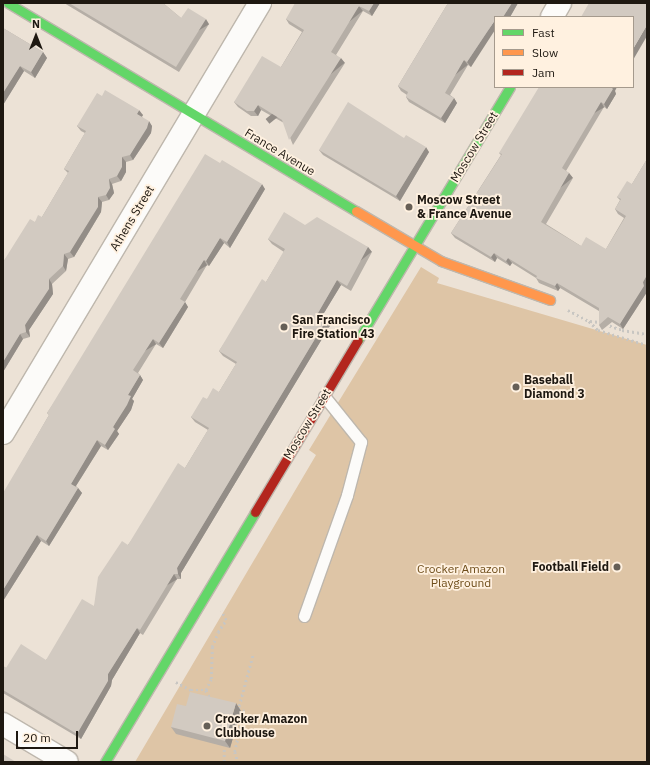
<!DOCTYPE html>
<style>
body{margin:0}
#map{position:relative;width:650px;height:765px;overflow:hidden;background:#ece2d6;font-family:"IBM Plex Sans",sans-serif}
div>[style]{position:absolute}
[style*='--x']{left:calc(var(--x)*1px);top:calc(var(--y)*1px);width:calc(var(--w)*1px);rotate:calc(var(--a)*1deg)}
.green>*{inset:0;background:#dec5a6}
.path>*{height:2.5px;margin-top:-1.25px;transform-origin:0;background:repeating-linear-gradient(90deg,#c8c6c2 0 2px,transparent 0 5px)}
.roads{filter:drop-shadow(1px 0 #beb7ad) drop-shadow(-1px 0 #beb7ad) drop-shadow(0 1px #beb7ad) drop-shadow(0 -1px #beb7ad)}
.lane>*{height:11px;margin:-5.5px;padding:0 5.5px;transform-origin:5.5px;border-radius:5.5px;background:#fcfbf9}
.street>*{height:22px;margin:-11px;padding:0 11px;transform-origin:11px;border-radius:11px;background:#fcfbf9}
.fast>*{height:9px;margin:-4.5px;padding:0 4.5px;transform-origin:4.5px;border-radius:4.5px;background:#63d668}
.slow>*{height:9px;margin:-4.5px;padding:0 4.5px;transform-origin:4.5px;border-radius:4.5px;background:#ff974d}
.jam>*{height:9px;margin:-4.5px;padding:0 4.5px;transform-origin:4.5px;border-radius:4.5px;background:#b3261e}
.wall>*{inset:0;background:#b5aea6}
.shaded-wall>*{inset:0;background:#938d87;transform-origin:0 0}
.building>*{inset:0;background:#d2cac1}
.dots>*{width:11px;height:11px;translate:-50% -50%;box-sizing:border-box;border:2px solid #fff1e0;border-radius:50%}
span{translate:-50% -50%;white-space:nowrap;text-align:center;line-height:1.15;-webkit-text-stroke:3.5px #fff1e0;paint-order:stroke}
.street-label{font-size:12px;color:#1e1811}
.poi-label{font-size:12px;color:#1e1811;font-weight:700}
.left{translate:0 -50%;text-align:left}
.right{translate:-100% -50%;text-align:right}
.park-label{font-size:12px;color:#6f4e1b}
.frame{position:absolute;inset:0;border:4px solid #1e1811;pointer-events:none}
.legend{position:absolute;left:494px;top:16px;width:140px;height:72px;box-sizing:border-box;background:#fff1e0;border:1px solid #a59a8d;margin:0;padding:5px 7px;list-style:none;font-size:12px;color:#1e1811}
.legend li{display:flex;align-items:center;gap:8px;height:20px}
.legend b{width:20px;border:1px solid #a59a8d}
.north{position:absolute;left:16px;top:16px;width:40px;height:40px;-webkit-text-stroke:3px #fff1e0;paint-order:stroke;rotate:0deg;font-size:11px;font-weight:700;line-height:16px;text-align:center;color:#1e1811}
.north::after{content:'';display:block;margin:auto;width:14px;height:18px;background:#1e1811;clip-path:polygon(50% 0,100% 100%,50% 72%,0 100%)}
.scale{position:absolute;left:16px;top:731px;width:62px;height:18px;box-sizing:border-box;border:2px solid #1e1811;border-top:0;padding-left:5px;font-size:12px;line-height:14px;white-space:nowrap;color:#1e1811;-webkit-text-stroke:3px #fff1e0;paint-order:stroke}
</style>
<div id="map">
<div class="green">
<i style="clip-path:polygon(421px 267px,439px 278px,437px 283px,647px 345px,647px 762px,135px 762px,316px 455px,309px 450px)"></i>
</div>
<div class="path">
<i style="--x:568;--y:310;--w:24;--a:28"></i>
<i style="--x:589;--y:321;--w:13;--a:45"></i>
<i style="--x:598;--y:330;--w:51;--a:17"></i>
<i style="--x:590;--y:321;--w:10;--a:6"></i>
<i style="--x:605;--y:324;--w:18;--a:19"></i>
<i style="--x:622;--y:330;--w:25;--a:9"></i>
<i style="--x:176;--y:682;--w:17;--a:28"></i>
<i style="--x:191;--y:690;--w:15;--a:0"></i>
<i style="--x:206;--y:690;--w:12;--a:-66"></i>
<i style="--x:211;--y:679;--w:32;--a:-88"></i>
<i style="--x:212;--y:647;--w:16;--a:-68"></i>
<i style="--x:218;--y:632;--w:14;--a:-56"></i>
<i style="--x:226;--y:620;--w:10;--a:-119"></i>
<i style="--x:206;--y:690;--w:5;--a:68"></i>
<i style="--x:208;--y:695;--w:5;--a:37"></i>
<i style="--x:234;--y:705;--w:12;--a:31"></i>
<i style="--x:244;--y:711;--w:42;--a:102.4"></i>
<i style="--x:235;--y:752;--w:10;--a:73"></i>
<i style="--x:239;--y:706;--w:54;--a:-74.9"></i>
<i style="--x:224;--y:762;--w:15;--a:-90"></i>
</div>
<div class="roads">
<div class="lane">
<i style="--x:304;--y:616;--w:128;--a:-70.4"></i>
<i style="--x:347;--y:495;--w:55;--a:-75.2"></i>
<i style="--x:361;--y:442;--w:59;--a:-128.8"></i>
</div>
<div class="street">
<i style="--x:552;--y:17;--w:16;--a:-60"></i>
<i style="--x:3;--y:433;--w:501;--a:-59.13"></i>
<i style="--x:3;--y:724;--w:74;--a:30.7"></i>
</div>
<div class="fast">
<i style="--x:8;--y:3;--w:405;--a:30.9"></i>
<i style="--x:358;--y:340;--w:295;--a:-59"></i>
<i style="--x:105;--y:762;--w:292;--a:-59"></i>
</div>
<div class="slow">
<i style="--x:356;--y:211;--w:99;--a:30.5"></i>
<i style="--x:441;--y:261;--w:116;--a:19.7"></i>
</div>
<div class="jam">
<i style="--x:255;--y:512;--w:200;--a:-59.1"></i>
</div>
</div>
<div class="wall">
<i style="clip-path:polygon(64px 3px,163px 3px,181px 18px,209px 24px,179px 72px)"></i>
<i style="clip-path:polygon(380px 3px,372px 16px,363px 11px,336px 55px,345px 63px,293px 145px,284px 123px,261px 110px,258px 116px,251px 116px,238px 107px,234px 102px,281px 67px,302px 32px,289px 24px,286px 19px)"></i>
<i style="clip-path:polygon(448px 3px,518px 3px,510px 17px,495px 17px,471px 67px,468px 65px,450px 95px,454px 98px,457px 103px,445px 123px,409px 102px,406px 97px,407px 95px,401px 91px,398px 86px)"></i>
<i style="clip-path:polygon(3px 28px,43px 52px,47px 58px,35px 78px,24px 71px,3px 105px)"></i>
<i style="clip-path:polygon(615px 91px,616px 94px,607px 109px,604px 107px,566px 171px,569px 173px,573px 178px,546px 224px,581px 246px,606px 249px,624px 218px,618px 214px,615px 209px,620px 200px,617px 197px,632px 184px,647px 159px,647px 286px,646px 287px,647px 292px,623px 329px,612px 322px,602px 330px,599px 325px,599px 311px,560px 288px,558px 291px,539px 283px,536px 278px,512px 263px,510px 266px,497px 258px,495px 262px,455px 238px,451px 233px,501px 155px,499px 153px)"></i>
<i style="clip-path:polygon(102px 96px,143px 115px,142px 117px,152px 126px,151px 133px,133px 160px,126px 162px,126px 172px,121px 181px,112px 184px,114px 193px,109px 200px,102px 202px,101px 212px,74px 257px,68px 259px,66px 271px,52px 284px,53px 294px,29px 330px,30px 337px,23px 339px,3px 372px,3px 262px,35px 222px,42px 217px,68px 173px,64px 169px,85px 133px,81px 131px,77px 126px)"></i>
<i style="clip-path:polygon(404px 138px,429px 152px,400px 201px,323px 155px,319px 150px)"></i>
<i style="clip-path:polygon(220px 163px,265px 189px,230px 248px,224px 243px,209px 266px,207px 265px,185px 302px,188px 307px,163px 348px,156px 344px,138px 373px,140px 375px,143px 380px,132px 399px,134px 401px,131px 410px,117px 431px,119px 434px,108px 450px,101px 446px,76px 486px,78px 488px,82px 493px,49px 546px,41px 541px,3px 601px,14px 476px,49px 415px,47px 413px)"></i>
<i style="clip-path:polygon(305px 225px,368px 247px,372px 252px,351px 291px,341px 285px,322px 316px,331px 324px,181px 573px,181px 579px,177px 579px,143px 635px,140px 633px,112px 680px,111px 686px,81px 739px,3px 693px,3px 666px,6px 668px,46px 660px,94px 606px,128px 545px,185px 468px,208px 430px,195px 422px,191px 417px,207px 399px,219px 392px,236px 364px,223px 356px,219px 351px,266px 282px,284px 252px,272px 244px,268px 239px)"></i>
<i style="clip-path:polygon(241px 711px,230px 748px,176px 734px,171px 727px)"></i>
</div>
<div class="shaded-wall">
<i style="clip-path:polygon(374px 3px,380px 3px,372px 16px,369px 11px)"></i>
<i style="clip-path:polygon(512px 3px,518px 3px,510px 17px,503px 17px)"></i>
<i style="left:359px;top:6px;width:6px;height:54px;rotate:51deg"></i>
<i style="left:206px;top:19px;width:6px;height:57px;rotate:59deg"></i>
<i style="clip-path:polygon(495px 20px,495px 30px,471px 67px,467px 62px)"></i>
<i style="clip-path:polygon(647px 25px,647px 36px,633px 60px,633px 49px)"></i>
<i style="clip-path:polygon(43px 52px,47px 58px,35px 78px,31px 72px)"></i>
<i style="left:341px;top:58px;width:6px;height:97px;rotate:51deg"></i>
<i style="left:464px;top:60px;width:6px;height:38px;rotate:51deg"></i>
<i style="clip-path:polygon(20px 66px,24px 71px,3px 105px,3px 93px)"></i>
<i style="clip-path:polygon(611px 87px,617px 87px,615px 91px,616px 94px,607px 109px,604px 104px)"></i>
<i style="clip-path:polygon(454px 98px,457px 103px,445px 123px,441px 118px)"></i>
<i style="left:601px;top:102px;width:6px;height:77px;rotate:59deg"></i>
<i style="clip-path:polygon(258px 105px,261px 110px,258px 116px,254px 111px)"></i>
<i style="clip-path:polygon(139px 110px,143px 115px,140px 119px,137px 114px)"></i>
<i style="clip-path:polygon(149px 121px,152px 126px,151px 133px,133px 160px,130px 155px)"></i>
<i style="clip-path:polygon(426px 147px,429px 152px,400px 201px,396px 196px)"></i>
<i style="clip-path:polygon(122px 157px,126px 162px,126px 172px,121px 181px,117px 176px)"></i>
<i style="left:569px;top:173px;width:6px;height:56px;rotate:51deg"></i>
<i style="clip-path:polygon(109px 179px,112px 184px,114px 193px,109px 200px,106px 195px)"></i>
<i style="clip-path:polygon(262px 184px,265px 189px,230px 248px,227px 242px)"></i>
<i style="clip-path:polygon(98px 197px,102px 202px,101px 212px,74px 257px,70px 252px)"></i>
<i style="clip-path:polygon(220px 238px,224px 243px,209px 266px,206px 261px)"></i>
<i style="left:368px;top:247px;width:6px;height:44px;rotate:51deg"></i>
<i style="clip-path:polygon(494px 253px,497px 258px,495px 262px,491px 257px)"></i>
<i style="clip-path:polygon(64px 254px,68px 259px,66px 271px,63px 266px)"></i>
<i style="clip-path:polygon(508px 258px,512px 263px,510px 266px,506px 261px)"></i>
<i style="left:204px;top:260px;width:6px;height:46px;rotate:59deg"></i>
<i style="clip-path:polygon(647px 275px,647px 286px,646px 287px,647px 292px,623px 329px,620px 324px)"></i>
<i style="clip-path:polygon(49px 279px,52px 284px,53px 294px,29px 330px,30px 337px,26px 332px,25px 325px)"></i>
<i style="clip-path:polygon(337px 280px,341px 285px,321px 318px,318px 313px)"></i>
<i style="clip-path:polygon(557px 283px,560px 288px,558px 291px,555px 286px)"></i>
<i style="clip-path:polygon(185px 302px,188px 307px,163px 348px,159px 343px)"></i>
<i style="clip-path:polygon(327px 319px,331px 324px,181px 573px,181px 579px,178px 574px,177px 568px)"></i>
<i style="clip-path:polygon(20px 334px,23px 339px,3px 372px,3px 362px)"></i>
<i style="left:153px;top:339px;width:6px;height:37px;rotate:59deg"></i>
<i style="clip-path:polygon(140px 375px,143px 380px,132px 399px,134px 401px,131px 410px,117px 431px,119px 434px,108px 450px,105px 445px,128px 395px)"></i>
<i style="clip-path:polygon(97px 440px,101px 446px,74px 489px,71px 484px)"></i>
<i style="clip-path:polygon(78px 488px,82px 493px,49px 546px,46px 541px)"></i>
<i style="clip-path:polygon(37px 535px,41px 541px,3px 601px,3px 590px)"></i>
<i style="left:174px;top:574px;width:6px;height:66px;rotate:59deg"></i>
<i style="clip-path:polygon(137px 628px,140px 633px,112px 680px,111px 686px,81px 739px,77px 734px,108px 674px)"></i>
<i style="clip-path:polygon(236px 703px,241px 711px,230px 748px,225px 741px)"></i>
</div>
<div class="building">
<i style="clip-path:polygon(69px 3px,163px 3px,181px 18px,188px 8px,206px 19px,176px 67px)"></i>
<i style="clip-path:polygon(295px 3px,374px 3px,369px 11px,359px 6px,331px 52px,341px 58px,289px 140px,282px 120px,258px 105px,254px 111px,247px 111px,234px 102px,262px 56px,281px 67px,304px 30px,286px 19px)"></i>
<i style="clip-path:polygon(448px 3px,512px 3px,503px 17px,495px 17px,495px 20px,467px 62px,464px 60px,445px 93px,454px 98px,441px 118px,406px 97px,408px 92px,398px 86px)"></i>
<i style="clip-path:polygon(589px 3px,647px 3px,647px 25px,633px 49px,633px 17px,581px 17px)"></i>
<i style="clip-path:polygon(3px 28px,43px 52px,31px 72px,20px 66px,3px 93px)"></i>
<i style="clip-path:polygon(539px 87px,611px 87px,613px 89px,604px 104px,601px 102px,562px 168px,569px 173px,541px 222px,581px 246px,586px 237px,606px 249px,626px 216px,615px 209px,621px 199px,617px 197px,627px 181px,632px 184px,647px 159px,647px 275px,643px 282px,644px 286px,620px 324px,608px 317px,599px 325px,599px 308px,557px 283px,555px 286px,536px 278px,537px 276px,508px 258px,506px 261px,494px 253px,491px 257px,451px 233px,502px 154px,499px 153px)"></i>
<i style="clip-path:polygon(105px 90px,139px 110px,137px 114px,149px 121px,147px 128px,130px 155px,122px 157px,122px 167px,117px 176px,109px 179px,110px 188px,106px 195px,98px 197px,98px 207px,70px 252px,64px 254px,63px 266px,49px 279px,49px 289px,25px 325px,26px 332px,20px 334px,3px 362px,3px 262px,30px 219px,35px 222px,38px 215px,42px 217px,69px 171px,64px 169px,86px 131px,77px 126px,97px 93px,102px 96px)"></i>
<i style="clip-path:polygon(348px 102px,404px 138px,406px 135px,426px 147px,396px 196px,319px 150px)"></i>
<i style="clip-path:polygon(205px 154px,220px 163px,222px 160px,262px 184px,227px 242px,220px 238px,206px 261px,204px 260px,180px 299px,185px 302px,159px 343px,153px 339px,133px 370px,140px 375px,128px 395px,131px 396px,127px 405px,113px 427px,115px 429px,105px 445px,97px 440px,71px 484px,78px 488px,46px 541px,37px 535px,3px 590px,3px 493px,49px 415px,47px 413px)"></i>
<i style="clip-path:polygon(284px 212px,305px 225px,317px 217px,368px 247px,347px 286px,337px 280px,318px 313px,327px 319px,177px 568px,178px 574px,174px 574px,140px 630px,137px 628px,108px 674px,108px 681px,77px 734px,3px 690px,3px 666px,6px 668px,21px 644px,46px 660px,82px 599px,94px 606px,98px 577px,122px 541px,128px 545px,178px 463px,185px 468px,209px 428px,191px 417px,203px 397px,207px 399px,213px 388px,219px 392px,237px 362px,219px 351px,262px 279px,266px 282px,285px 249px,268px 239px)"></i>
<i style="clip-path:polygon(190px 692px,236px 703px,225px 741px,171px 727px,177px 704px,186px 706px)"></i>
<i style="clip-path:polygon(3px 754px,16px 762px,3px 762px)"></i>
</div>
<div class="dots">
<i style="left:409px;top:207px;background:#665f56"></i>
<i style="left:284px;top:327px;background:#665f56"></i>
<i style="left:516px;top:387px;background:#665f56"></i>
<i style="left:617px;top:567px;background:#665f56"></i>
<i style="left:207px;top:726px;background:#665f56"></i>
</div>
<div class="street-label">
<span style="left:474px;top:147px;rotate:-59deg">Moscow Street</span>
<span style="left:280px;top:152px;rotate:31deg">France Avenue</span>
<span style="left:132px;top:218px;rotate:-59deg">Athens Street</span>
<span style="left:307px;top:424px;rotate:-59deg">Moscow Street</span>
</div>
<div class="poi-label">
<span class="left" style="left:417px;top:207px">Moscow Street<br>&amp; France Avenue</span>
<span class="left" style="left:292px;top:327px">San Francisco<br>Fire Station 43</span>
<span class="left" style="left:524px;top:387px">Baseball<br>Diamond 3</span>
<span class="right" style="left:609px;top:567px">Football Field</span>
<span class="left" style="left:215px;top:726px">Crocker Amazon<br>Clubhouse</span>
</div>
<div class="park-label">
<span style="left:461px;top:576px">Crocker Amazon<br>Playground</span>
</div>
<div class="frame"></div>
<ul class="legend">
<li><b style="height:5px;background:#63d668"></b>Fast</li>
<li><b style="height:5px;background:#ff974d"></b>Slow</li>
<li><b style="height:5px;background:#b3261e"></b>Jam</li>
</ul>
<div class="north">N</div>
<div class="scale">20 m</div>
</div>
